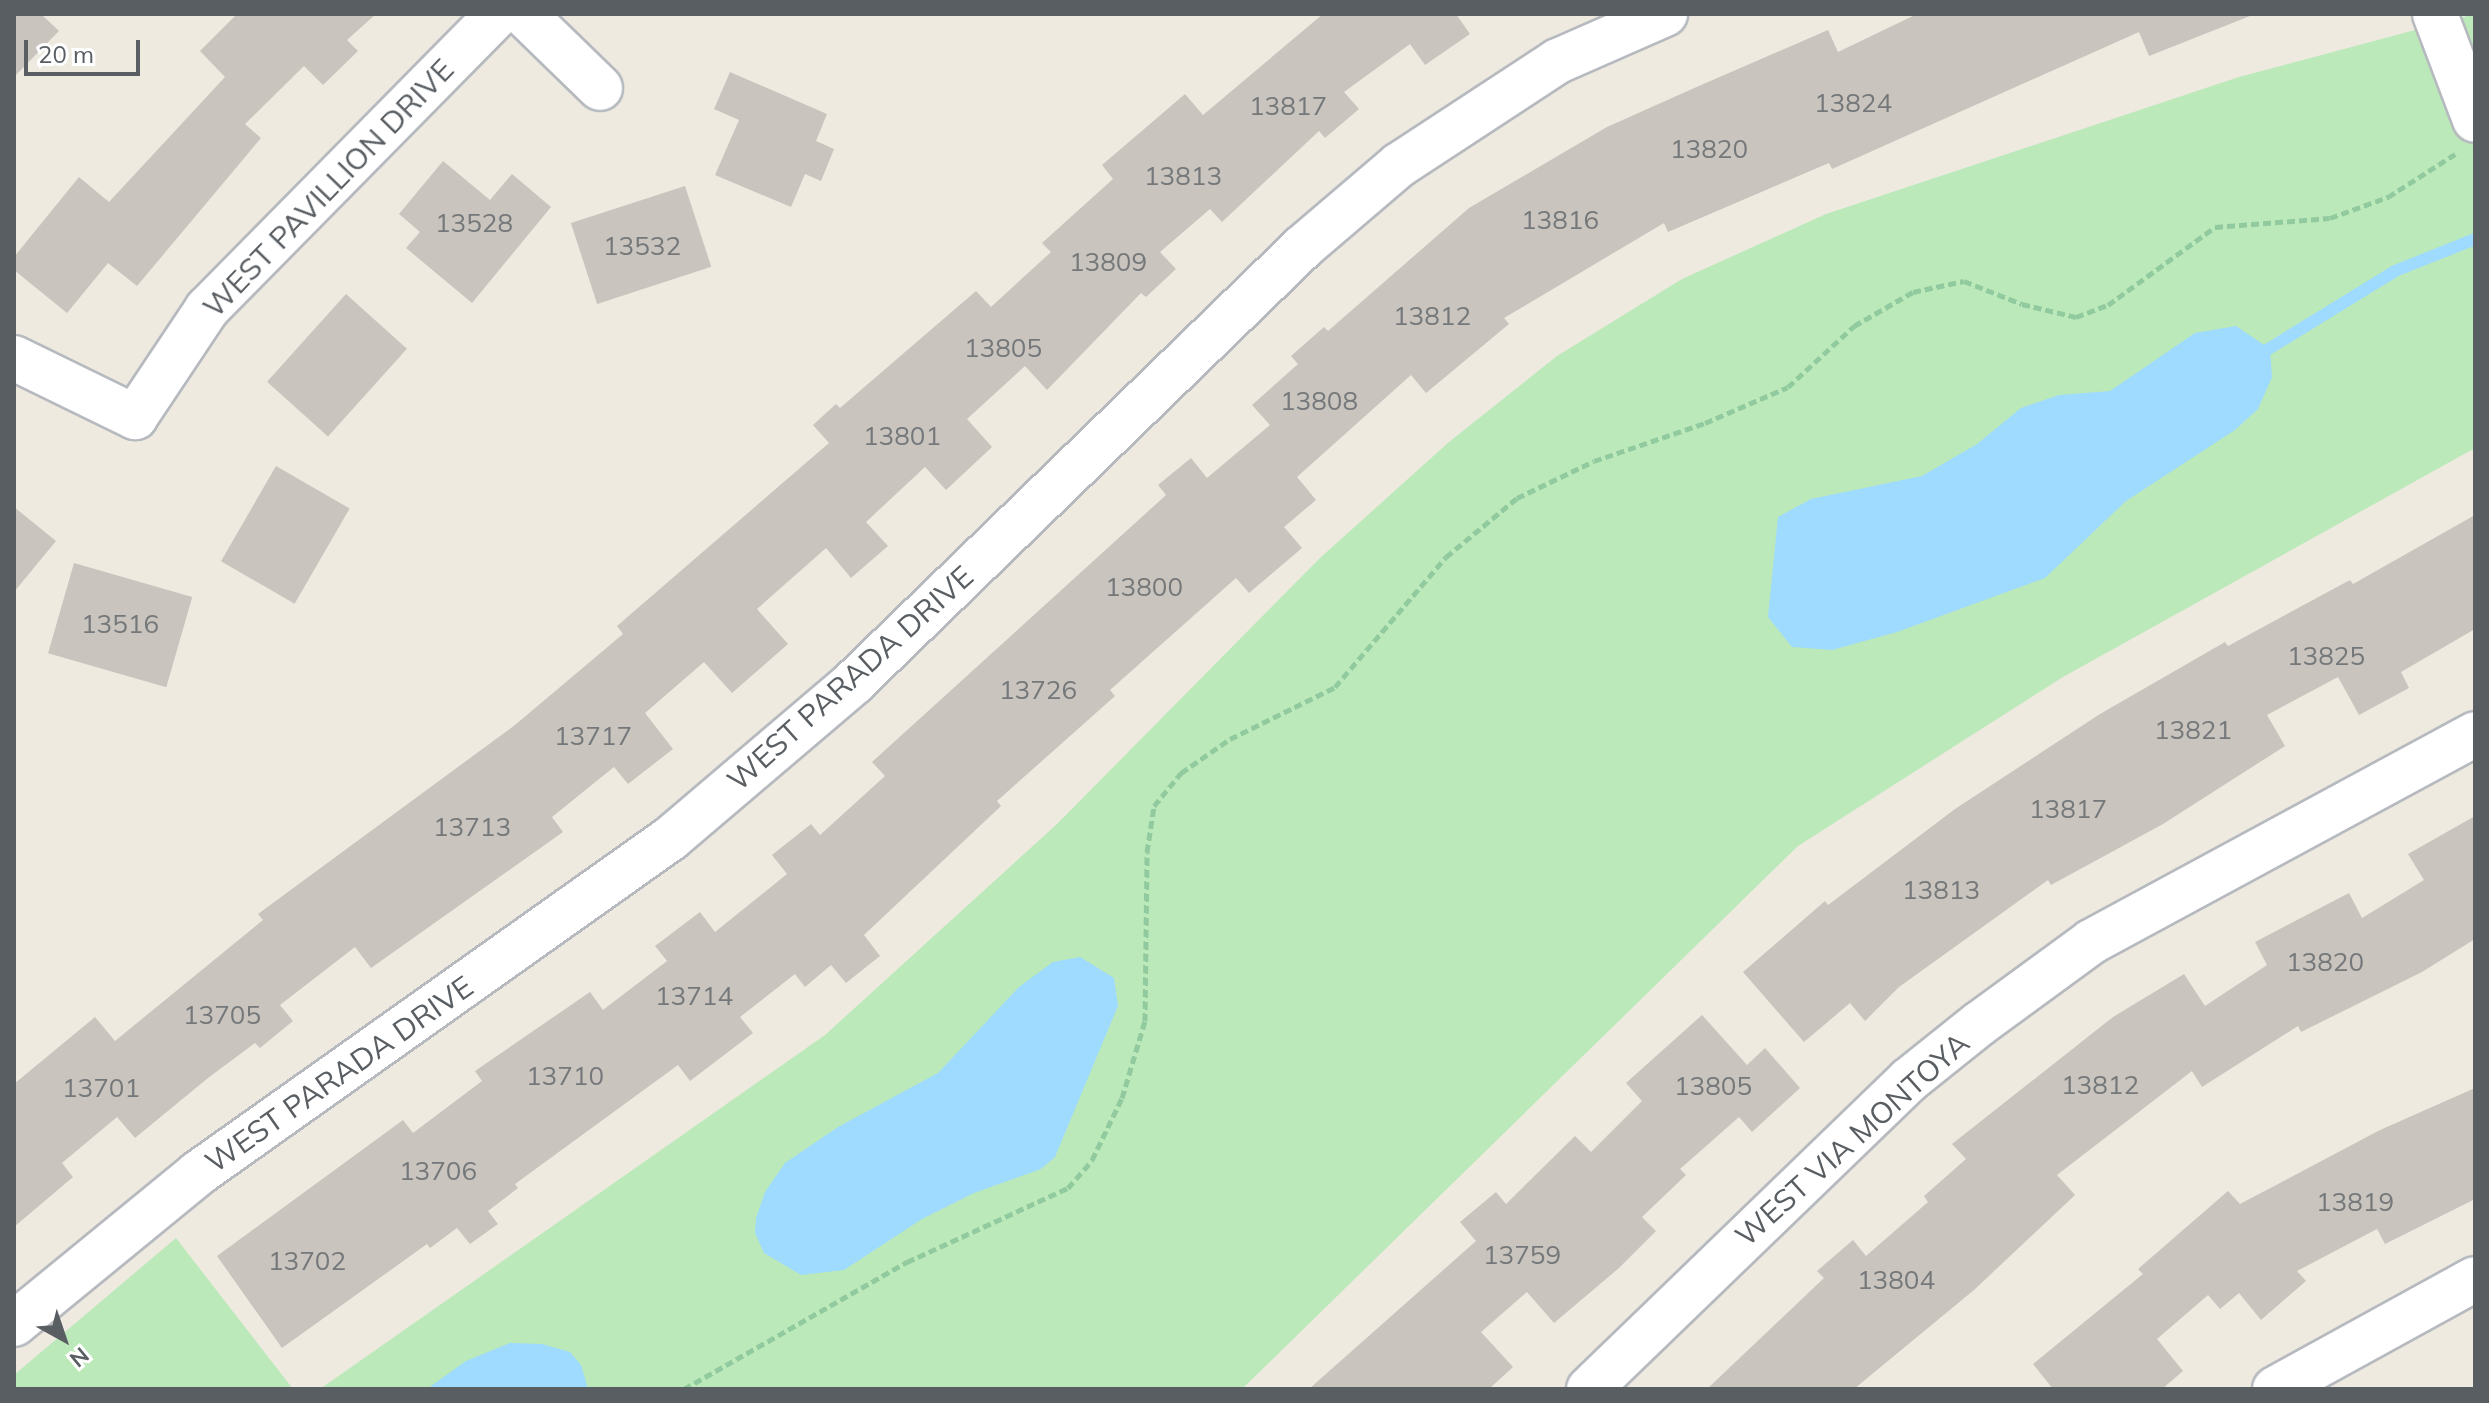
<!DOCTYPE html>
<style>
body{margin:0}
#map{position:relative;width:2489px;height:1403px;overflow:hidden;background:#eeeae0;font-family:Mulish,sans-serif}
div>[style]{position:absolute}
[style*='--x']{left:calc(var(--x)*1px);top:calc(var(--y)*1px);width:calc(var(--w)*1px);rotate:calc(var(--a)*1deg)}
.green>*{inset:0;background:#bce9b9}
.water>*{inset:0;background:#9fdaff}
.stream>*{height:12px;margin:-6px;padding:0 6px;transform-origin:6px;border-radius:6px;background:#9fdaff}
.building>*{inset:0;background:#c9c4bd;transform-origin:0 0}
.path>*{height:5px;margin-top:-2.5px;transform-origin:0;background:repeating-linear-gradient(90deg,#92ca9f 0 8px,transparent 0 12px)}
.roads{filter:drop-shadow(2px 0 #b6babf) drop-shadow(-2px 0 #b6babf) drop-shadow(0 2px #b6babf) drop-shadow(0 -2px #b6babf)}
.minor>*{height:44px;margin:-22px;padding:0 22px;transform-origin:22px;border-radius:22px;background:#fff}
span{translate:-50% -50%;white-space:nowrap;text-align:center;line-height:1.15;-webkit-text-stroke:8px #fff;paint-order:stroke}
.number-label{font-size:26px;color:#75787a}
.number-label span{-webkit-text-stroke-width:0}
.street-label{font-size:30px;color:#595e63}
.frame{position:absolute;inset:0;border:16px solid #595e63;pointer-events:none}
.north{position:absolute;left:24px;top:1299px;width:80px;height:80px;-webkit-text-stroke:6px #fff;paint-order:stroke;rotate:140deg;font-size:22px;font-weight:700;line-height:32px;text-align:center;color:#595e63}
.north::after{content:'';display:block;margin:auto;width:28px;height:36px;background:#595e63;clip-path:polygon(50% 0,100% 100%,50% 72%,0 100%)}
.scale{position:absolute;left:24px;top:40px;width:116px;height:36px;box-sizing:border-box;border:4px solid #595e63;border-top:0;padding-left:10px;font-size:24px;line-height:28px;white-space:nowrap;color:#595e63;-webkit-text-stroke:6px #fff;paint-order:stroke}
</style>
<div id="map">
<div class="green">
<i style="clip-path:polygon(2475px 14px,2475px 448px,2063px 677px,1798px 846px,1242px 1389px,320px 1389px,825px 1035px,1057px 824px,1320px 558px,1449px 442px,1557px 356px,1682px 279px,1826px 214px,2239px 77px)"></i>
<i style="clip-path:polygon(176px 1238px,293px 1389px,14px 1389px,14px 1375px)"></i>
</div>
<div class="water">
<i style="clip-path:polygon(2236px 326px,2270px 349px,2272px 377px,2258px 409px,2235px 430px,2126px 501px,2045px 578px,1897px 632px,1832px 650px,1792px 647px,1768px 617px,1778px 517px,1811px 499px,1922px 476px,1977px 444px,2021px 408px,2059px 395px,2110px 391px,2195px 333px)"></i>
<i style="clip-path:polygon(1080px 957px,1114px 978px,1118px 1006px,1055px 1157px,1041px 1169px,974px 1193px,922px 1219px,844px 1270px,801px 1275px,764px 1253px,755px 1233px,756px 1218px,765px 1192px,785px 1163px,838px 1127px,938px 1073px,1019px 987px,1053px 962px)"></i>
<i style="clip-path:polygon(510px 1343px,542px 1344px,570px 1352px,581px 1365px,588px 1389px,427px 1389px,466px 1361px)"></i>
</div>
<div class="stream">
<i style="--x:2257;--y:356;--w:162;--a:-31.6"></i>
<i style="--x:2395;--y:271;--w:86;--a:-21.8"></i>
</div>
<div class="building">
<i style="clip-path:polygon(14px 14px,41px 14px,59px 31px,14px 77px)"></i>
<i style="clip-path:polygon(237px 14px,376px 14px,347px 40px,358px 51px,323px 85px,304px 66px,245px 124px,261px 138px,137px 286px,108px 263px,67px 313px,14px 270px,14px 257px,79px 177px,109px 202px,225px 77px,200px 51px)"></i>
<i style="clip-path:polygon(1323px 14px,1456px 14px,1470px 34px,1425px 65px,1410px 44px,1344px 92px,1359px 109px,1325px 138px,1319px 131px,1222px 222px,1210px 209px,1160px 252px,1176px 269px,1146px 297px,1141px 293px,1047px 390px,1025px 366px,967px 419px,992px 447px,946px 490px,925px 467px,866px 522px,888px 546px,851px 578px,826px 548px,757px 609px,788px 644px,732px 693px,704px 662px,645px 713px,673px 749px,628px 784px,614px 767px,552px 817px,563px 832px,371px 968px,355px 947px,280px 1005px,293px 1021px,260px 1048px,255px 1043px,208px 1078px,135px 1138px,117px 1117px,62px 1163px,73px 1177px,14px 1227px,14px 1084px,95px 1017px,115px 1041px,263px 920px,258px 914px,515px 725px,623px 634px,617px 626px,829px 443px,813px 425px,836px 404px,840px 408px,976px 291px,991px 307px,1051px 252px,1042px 243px,1113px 179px,1102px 165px,1185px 94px,1203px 115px)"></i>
<i style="clip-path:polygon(1917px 14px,2250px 16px,2149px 56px,2139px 32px,1832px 169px,1829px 163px,1668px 232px,1664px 223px,1504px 318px,1509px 324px,1426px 393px,1411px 375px,1297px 477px,1316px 500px,1284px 527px,1302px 548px,1249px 593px,1236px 578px,1110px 690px,1115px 696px,997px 801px,1001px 806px,864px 935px,880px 956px,846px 983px,831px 965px,805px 987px,795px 974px,740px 1017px,753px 1033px,690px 1081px,678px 1065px,515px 1184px,518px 1188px,488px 1211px,498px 1224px,470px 1244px,457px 1228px,430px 1248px,427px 1244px,282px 1348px,217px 1256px,403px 1120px,413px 1133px,482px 1081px,475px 1071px,590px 992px,603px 1010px,667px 961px,655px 946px,700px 912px,715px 932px,787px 874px,772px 855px,811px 824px,820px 835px,885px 776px,872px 762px,1166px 495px,1158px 485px,1191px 458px,1207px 478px,1270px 425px,1252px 405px,1298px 364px,1291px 356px,1324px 327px,1328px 331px,1469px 208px,1607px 127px,1692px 89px,1828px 30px,1838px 52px)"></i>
<i style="clip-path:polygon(730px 72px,827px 114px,816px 141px,834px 149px,821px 181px,805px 174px,791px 207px,715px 175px,739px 120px,714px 109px)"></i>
<i style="clip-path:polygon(443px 161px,490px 200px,512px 174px,551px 207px,472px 303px,406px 248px,420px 232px,399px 214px)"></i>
<i style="left:685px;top:186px;width:85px;height:120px;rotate:72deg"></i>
<i style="left:346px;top:294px;width:82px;height:118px;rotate:42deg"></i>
<i style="left:276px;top:466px;width:85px;height:110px;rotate:30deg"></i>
<i style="clip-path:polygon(14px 507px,56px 541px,14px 592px)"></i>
<i style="clip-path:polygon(2475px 515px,2475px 629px,2401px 672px,2409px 688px,2359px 715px,2338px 677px,2267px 715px,2285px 746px,2163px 824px,2051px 885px,2048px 880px,1899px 987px,1865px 1021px,1850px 1003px,1804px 1042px,1743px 972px,1825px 901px,1828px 905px,1955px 809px,2100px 714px,2225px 642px,2228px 646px,2350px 580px,2353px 584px)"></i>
<i style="left:74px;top:563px;width:123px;height:94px;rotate:16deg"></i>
<i style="clip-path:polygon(2475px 816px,2475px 939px,2422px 972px,2301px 1032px,2298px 1026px,2202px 1087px,2192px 1071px,2057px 1175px,2075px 1195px,1974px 1290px,1854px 1389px,1707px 1389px,1824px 1278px,1817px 1271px,1853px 1240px,1866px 1256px,1928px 1202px,1924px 1196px,1966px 1159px,1952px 1144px,2113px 1017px,2184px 974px,2205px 1006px,2267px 965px,2255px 942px,2349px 893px,2362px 918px,2424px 880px,2408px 854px)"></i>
<i style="clip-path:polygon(1702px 1015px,1747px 1065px,1765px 1048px,1800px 1088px,1752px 1132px,1739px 1117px,1680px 1169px,1686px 1175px,1642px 1217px,1656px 1231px,1619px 1268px,1554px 1323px,1527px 1292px,1481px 1332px,1513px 1367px,1489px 1389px,1309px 1389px,1476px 1241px,1460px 1222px,1496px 1192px,1506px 1204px,1575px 1136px,1591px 1152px,1642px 1101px,1626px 1083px)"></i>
<i style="clip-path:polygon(2475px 1088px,2475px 1199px,2385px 1244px,2377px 1229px,2297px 1271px,2306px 1281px,2261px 1320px,2239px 1293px,2220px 1309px,2208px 1295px,2157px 1339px,2183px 1371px,2162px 1389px,2053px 1389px,2033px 1364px,2143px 1274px,2138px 1269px,2228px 1191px,2240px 1204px,2380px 1130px)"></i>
</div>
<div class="path">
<i style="--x:684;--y:1389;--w:257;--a:-29.7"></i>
<i style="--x:907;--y:1262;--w:177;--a:-24.7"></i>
<i style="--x:1068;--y:1188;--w:37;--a:-49"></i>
<i style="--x:1092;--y:1160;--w:69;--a:-64.2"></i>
<i style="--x:1122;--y:1098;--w:80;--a:-73.4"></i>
<i style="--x:1145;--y:1021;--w:169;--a:-89.3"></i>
<i style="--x:1147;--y:852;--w:47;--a:-81.3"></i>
<i style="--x:1154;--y:806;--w:43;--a:-50.7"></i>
<i style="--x:1181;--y:773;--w:60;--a:-34.8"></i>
<i style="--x:1230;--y:739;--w:117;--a:-26.3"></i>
<i style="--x:1335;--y:687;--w:171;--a:-49.5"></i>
<i style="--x:1446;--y:557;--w:92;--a:-39.7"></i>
<i style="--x:1517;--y:498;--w:85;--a:-25.7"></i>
<i style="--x:1594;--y:461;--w:117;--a:-18.9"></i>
<i style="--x:1705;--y:423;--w:90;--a:-23.4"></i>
<i style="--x:1788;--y:387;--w:90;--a:-42.7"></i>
<i style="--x:1854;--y:326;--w:68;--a:-30"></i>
<i style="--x:1913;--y:292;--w:52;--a:-12.2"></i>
<i style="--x:1964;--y:281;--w:62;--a:21.6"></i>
<i style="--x:2022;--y:304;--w:56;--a:13.5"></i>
<i style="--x:2076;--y:317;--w:34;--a:-21"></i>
<i style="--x:2108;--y:305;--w:132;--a:-36.1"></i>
<i style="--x:2215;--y:227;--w:115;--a:-4.5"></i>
<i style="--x:2330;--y:218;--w:62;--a:-19.9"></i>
<i style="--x:2388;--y:197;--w:80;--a:-32.7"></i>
</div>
<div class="roads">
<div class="minor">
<i style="--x:524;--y:14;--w:106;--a:44.2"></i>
<i style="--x:2435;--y:14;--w:113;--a:69.3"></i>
<i style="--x:14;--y:358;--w:135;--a:26"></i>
<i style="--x:135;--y:417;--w:130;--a:-56.3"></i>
<i style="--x:207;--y:309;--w:414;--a:-45.4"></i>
<i style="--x:14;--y:1324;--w:237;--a:-39.3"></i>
<i style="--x:197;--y:1174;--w:581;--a:-35.33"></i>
<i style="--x:671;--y:838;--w:240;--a:-40.4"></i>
<i style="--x:854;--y:682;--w:625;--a:-44.09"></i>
<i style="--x:1303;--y:247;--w:126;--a:-40.5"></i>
<i style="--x:1399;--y:165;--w:190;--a:-33.2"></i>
<i style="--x:1558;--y:61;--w:117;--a:-23.7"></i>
<i style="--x:1589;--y:1389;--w:445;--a:-44"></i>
<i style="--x:1909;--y:1080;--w:90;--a:-38.7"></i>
<i style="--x:1979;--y:1024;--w:139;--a:-36.2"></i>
<i style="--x:2091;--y:942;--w:437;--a:-28.4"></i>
<i style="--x:2275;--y:1389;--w:228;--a:-28.8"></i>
</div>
</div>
<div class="number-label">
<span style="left:1853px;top:103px">13824</span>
<span style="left:1288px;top:106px">13817</span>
<span style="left:1709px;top:149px">13820</span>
<span style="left:1183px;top:176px">13813</span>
<span style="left:1560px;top:220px">13816</span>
<span style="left:474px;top:223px">13528</span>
<span style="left:642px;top:246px">13532</span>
<span style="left:1108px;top:262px">13809</span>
<span style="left:1432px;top:316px">13812</span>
<span style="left:1003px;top:348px">13805</span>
<span style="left:1319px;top:401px">13808</span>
<span style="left:902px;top:436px">13801</span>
<span style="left:1144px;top:587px">13800</span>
<span style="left:120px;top:624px">13516</span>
<span style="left:2326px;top:656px">13825</span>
<span style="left:1038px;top:690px">13726</span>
<span style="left:2193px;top:730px">13821</span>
<span style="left:593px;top:736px">13717</span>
<span style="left:2068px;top:809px">13817</span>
<span style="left:472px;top:827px">13713</span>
<span style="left:1941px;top:890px">13813</span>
<span style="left:2325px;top:962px">13820</span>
<span style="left:694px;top:996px">13714</span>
<span style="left:222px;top:1015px">13705</span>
<span style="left:565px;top:1076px">13710</span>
<span style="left:2100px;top:1085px">13812</span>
<span style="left:1713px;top:1086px">13805</span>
<span style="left:101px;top:1088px">13701</span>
<span style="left:438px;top:1171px">13706</span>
<span style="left:2355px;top:1202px">13819</span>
<span style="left:1522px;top:1255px">13759</span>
<span style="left:307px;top:1261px">13702</span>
<span style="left:1896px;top:1280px">13804</span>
</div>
<div class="street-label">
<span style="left:328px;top:188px;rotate:-46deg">WEST PAVILLION DRIVE</span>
<span style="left:850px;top:678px;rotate:-42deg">WEST PARADA DRIVE</span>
<span style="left:339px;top:1074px;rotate:-35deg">WEST PARADA DRIVE</span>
<span style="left:1852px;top:1139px;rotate:-42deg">WEST VIA MONTOYA</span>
</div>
<div class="frame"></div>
<div class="north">N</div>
<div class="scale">20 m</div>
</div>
